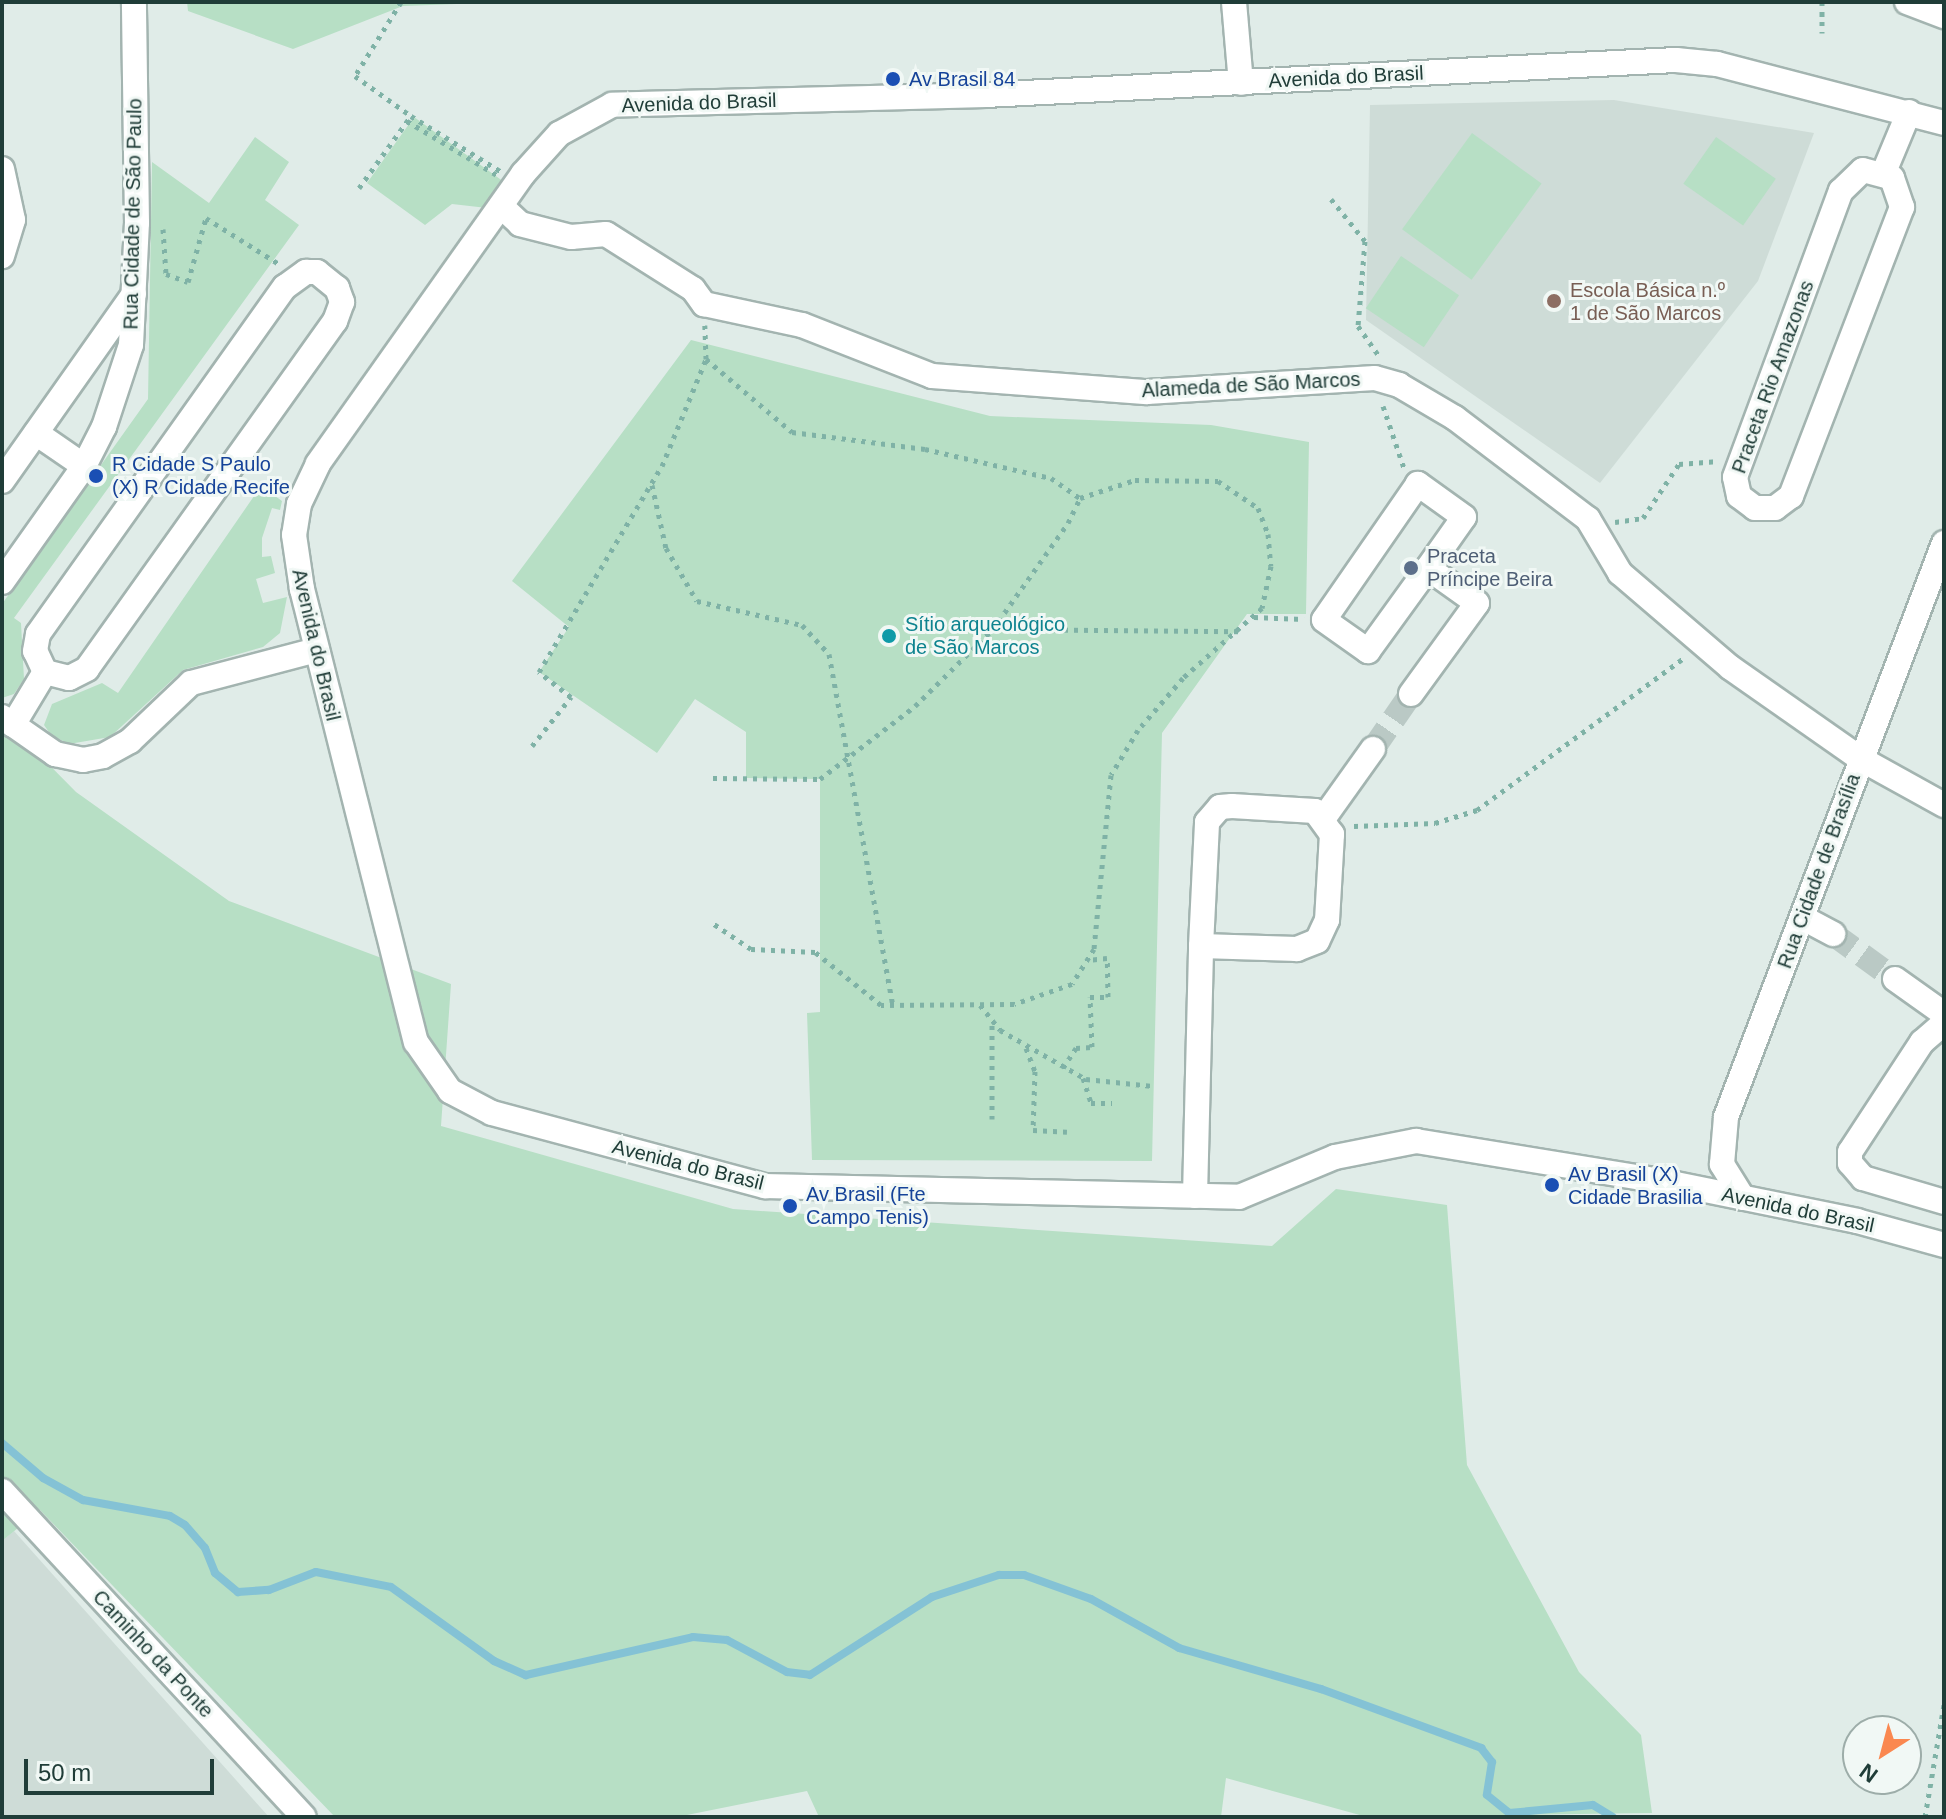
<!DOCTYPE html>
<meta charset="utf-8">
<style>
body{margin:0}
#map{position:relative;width:1946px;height:1819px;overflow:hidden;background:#e0ece8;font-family:Arial,sans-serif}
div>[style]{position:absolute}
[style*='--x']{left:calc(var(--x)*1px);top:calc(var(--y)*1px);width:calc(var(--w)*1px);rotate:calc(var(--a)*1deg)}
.built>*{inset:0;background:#cedcd7}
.green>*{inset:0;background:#b7dfc5;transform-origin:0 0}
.stream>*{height:8px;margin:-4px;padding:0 4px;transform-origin:4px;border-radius:4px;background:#84c2d5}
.street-tunnel>*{height:24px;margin-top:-12px;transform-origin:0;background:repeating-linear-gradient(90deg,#bac9c5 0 24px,transparent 0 36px)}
.path>*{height:5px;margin-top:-2.5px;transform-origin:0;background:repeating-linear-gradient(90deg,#7fb2a6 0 4px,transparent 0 10px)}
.roads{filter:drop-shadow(2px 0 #a3b4b0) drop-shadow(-2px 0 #a3b4b0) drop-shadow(0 2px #a3b4b0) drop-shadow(0 -2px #a3b4b0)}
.street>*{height:24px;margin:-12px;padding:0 12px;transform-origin:12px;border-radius:12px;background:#fff}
.secondary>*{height:24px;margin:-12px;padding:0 12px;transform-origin:12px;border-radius:12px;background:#fff}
.dots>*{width:22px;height:22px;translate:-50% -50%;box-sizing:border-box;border:4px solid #f1f8f5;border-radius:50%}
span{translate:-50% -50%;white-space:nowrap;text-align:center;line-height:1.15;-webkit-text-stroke:6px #f1f8f5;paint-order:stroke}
.street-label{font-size:20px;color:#203d38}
.transit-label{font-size:20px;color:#164399}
.left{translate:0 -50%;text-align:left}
.education-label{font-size:20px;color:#785e54}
.service-label{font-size:20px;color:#4e5e75}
.culture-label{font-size:20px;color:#0d838f}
.frame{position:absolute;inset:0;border:4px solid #203d38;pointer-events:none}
.north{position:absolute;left:1842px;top:1715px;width:80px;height:80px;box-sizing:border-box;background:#f1f8f5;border:2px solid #9dada9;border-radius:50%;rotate:216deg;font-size:22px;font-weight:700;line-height:32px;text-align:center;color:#203d38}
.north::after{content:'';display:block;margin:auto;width:28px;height:36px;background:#fa8850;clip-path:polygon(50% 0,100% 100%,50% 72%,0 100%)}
.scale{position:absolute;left:24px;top:1759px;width:190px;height:36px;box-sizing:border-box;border:4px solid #203d38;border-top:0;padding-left:10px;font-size:24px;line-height:28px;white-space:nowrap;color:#203d38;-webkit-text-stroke:6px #f1f8f5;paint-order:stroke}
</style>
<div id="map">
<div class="built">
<i style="clip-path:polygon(1614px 100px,1814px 133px,1758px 281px,1600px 483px,1366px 320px,1370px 105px)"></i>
<i style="clip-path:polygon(14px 1531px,269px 1817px,2px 1817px,2px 1541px)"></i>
</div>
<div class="green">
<i style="clip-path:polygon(187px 2px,512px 2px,403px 6px,293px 49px,188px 11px)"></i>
<i style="clip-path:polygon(414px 117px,511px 187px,496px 209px,452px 204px,425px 225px,367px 183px)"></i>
<i style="left:1472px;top:133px;width:86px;height:119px;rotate:36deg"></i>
<i style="clip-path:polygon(255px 137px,289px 162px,265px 200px,299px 225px,14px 618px,21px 623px,24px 679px,14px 694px,2px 698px,2px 604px,148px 399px,152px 162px,209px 203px)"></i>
<i style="left:1716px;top:137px;width:73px;height:57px;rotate:35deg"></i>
<i style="left:1401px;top:256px;width:70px;height:63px;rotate:34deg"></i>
<i style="clip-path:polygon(691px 340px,990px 416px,1211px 425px,1309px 442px,1306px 614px,1247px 614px,1162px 733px,1152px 1161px,812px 1160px,807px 1013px,820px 1012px,820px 779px,746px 778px,746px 732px,695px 699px,657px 753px,539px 672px,569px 627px,512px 581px)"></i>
<i style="clip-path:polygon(261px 486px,282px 501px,280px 510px,272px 508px,262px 538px,262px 557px,271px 556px,275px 573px,256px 579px,263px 603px,287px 597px,280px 633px,263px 647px,183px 670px,110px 737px,69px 744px,51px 735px,44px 725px,52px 704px,102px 683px,118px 693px)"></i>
<i style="clip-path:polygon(2px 717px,76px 792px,229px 901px,451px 984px,441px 1126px,733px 1209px,1272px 1246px,1336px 1189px,1447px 1205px,1467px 1465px,1579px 1672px,1641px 1735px,1652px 1813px,1367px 1817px,1226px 1778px,1221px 1817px,819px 1817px,807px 1791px,677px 1817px,335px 1817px,40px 1510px,2px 1541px)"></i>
</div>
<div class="stream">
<i style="--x:2;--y:1443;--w:54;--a:40.5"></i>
<i style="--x:43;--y:1478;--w:46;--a:28.8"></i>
<i style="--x:83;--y:1500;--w:88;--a:10.4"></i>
<i style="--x:170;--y:1516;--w:17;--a:31"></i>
<i style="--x:185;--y:1525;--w:30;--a:49"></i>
<i style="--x:205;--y:1548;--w:27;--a:68"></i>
<i style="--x:215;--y:1573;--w:30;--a:40"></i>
<i style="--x:238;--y:1592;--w:31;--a:-4"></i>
<i style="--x:269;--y:1590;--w:50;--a:-21"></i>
<i style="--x:316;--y:1572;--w:76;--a:11.3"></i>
<i style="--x:391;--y:1587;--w:127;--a:35.7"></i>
<i style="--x:494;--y:1661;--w:35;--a:24"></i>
<i style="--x:526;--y:1675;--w:171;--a:-12.8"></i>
<i style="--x:693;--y:1637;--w:34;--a:5"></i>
<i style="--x:727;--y:1640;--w:68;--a:28.1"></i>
<i style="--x:787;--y:1672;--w:23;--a:7"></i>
<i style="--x:810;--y:1675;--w:145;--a:-32.6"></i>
<i style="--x:932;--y:1597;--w:71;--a:-18.2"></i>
<i style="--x:999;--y:1575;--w:25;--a:0"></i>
<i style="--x:1024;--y:1575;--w:71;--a:19.7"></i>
<i style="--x:1091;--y:1599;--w:101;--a:29.1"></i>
<i style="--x:1179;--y:1648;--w:148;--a:16.1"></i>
<i style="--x:1321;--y:1689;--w:171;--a:20.2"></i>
<i style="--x:1481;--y:1748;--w:18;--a:52"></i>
<i style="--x:1492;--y:1762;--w:33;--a:99"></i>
<i style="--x:1487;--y:1795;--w:28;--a:39"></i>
<i style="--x:1509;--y:1813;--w:84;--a:-5.4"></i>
<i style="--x:1593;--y:1805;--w:23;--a:31"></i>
</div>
<div class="street-tunnel">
<i style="--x:1373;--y:749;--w:67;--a:-55.4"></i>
<i style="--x:1833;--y:934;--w:77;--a:36"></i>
</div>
<div class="path">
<i style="--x:401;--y:2;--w:87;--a:121.9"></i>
<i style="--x:355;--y:76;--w:69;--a:35.5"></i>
<i style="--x:1822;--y:2;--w:31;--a:90"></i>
<i style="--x:407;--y:121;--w:105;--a:31"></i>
<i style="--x:359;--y:188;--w:89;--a:-54.2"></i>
<i style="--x:411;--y:116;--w:105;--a:31.7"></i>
<i style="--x:1331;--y:199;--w:54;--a:51"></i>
<i style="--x:1365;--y:241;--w:85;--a:94.7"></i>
<i style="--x:1358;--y:326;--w:35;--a:55"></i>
<i style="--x:163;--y:229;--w:45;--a:86.2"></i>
<i style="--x:166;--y:274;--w:23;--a:20"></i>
<i style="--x:188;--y:282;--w:66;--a:-74.3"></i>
<i style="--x:206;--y:218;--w:86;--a:32.2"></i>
<i style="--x:706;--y:359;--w:113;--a:40.3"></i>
<i style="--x:792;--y:432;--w:134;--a:7.3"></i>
<i style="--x:925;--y:449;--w:129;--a:13"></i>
<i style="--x:1051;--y:478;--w:35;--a:35"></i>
<i style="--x:1080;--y:498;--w:58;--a:-18.1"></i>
<i style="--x:1135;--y:480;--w:83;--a:0.7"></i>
<i style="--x:1218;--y:481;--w:48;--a:34"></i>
<i style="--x:1258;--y:508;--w:28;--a:69"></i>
<i style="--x:1268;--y:534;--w:32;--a:85"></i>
<i style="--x:1271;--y:566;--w:43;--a:102.1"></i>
<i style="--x:1262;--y:608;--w:106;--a:138.5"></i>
<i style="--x:1183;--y:678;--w:69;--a:130.9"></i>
<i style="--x:1138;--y:730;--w:52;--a:121"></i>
<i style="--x:1111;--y:775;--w:175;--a:95.6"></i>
<i style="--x:1094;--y:949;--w:41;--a:122.2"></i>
<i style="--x:1072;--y:984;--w:61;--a:161"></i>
<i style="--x:1014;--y:1004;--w:133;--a:179.6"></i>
<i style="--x:881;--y:1005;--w:85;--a:-141.2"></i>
<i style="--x:815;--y:952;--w:64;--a:-177.3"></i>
<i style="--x:751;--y:949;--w:48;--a:-146"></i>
<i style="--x:1383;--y:406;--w:65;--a:71.3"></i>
<i style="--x:652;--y:485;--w:65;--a:77.5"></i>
<i style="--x:666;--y:548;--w:61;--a:59.7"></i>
<i style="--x:697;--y:601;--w:108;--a:12.9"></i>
<i style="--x:802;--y:625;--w:40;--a:47"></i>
<i style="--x:829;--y:654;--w:357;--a:79.7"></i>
<i style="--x:1615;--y:522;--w:28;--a:-8"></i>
<i style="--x:1643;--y:518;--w:65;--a:-56.3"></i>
<i style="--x:1679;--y:464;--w:40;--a:-4.3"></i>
<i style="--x:1254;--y:617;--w:50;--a:2.3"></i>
<i style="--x:994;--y:629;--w:244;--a:0.5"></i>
<i style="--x:532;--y:746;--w:63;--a:-51.5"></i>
<i style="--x:571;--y:697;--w:41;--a:-142"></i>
<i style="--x:539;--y:672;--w:240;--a:-59.2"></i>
<i style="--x:662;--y:466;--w:116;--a:-67.6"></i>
<i style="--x:706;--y:359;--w:34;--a:-92"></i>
<i style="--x:713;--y:778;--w:107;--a:0.5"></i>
<i style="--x:820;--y:779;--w:120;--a:-37.5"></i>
<i style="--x:915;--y:706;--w:110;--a:-44.6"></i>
<i style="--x:993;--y:629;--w:130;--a:-54.7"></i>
<i style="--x:1068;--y:523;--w:28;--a:-64"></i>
<i style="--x:1354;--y:826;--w:81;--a:-2.1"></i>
<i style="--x:1435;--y:823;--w:44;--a:-17.2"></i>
<i style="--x:1477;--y:810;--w:257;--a:-36.3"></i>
<i style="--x:980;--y:1005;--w:32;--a:51"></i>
<i style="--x:1000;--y:1030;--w:99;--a:29.7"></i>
<i style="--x:1086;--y:1079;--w:67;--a:6"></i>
<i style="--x:1026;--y:1048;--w:25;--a:69"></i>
<i style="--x:1035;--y:1071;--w:59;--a:91.9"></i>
<i style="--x:1033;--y:1130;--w:34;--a:3"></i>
<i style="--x:1063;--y:1068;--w:24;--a:-57"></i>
<i style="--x:1076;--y:1048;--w:16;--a:-4"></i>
<i style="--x:1092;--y:1047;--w:50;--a:-92.3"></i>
<i style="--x:1090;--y:997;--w:18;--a:0"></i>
<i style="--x:1108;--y:997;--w:39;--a:-91"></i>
<i style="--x:1107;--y:958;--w:19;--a:174"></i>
<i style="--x:1083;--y:1078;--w:26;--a:72"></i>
<i style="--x:1091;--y:1103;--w:21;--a:0"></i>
<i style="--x:992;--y:1119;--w:99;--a:-90"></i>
<i style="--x:1925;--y:1817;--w:114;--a:-80.4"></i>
</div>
<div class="roads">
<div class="street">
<i style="--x:1234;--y:2;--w:81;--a:85.1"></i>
<i style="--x:1907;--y:2;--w:40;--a:21"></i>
<i style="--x:2;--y:169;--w:52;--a:77.8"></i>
<i style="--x:13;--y:220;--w:38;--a:107"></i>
<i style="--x:1863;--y:170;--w:30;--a:15"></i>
<i style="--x:1892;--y:178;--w:31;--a:71"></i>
<i style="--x:1902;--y:207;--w:310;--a:111"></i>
<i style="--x:1791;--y:496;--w:20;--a:143"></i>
<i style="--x:1775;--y:508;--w:20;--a:180"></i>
<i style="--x:1755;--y:508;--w:20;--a:-143"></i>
<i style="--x:1739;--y:496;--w:19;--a:-102"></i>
<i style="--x:1735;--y:477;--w:305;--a:-69.7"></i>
<i style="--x:1841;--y:191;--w:30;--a:-44"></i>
<i style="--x:1884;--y:172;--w:65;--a:-67.4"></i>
<i style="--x:501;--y:206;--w:26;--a:43"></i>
<i style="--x:520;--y:224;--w:53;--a:14.3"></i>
<i style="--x:571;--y:237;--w:35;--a:-5"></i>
<i style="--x:606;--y:234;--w:103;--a:32.3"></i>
<i style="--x:693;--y:289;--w:19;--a:54"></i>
<i style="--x:704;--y:304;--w:100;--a:12.1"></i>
<i style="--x:802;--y:325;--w:140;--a:21.4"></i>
<i style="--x:932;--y:376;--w:216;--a:4.3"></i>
<i style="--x:1147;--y:392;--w:228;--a:-3.5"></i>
<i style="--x:1375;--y:378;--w:25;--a:16"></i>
<i style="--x:1399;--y:385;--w:65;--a:30.5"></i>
<i style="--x:1455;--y:418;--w:167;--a:37.2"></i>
<i style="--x:1588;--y:519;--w:63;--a:59.3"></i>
<i style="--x:1620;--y:573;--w:146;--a:40.6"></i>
<i style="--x:1731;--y:668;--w:159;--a:35"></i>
<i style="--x:1861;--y:759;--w:95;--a:29"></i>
<i style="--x:306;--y:272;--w:11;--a:0"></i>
<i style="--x:317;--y:272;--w:26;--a:39"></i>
<i style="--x:337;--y:288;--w:15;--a:70"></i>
<i style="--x:342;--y:302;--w:20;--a:110"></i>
<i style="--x:335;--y:321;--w:427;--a:125.5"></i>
<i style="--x:87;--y:669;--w:20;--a:153"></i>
<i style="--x:69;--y:678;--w:25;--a:-166"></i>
<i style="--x:45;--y:672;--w:23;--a:-115"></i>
<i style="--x:35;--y:651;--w:17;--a:-80"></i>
<i style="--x:38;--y:634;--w:426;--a:-54.6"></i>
<i style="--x:285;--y:287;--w:26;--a:-36"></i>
<i style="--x:36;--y:433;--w:58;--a:34.5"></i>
<i style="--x:2;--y:481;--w:229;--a:-54.8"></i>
<i style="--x:2;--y:582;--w:142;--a:-54.7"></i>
<i style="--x:84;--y:466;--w:44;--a:-62.9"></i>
<i style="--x:104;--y:427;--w:86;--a:-71.8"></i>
<i style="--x:131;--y:345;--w:122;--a:-87.2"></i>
<i style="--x:137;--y:223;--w:221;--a:-90.8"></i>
<i style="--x:1411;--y:694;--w:112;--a:-54"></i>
<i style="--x:1477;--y:603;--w:60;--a:-144.5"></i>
<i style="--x:1428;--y:568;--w:62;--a:-54.8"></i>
<i style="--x:1464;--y:517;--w:57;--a:-144.3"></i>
<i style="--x:1418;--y:484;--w:165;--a:124.7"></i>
<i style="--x:1324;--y:620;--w:54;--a:35.2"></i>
<i style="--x:1368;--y:651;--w:102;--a:-54.1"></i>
<i style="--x:2;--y:717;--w:65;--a:34.9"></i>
<i style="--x:55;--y:754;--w:29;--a:12"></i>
<i style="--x:83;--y:760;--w:20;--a:-11"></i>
<i style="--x:103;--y:756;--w:31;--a:-29"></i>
<i style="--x:130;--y:741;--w:84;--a:-43.6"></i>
<i style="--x:191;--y:683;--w:130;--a:-14.7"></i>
<i style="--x:13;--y:725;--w:62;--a:-58.9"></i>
<i style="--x:1323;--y:819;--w:86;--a:-54.5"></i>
<i style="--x:1805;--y:919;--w:32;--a:28"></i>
<i style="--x:1895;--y:979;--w:60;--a:35.5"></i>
<i style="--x:1944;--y:1023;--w:29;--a:139"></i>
<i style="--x:1922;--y:1042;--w:131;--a:123.2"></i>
<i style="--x:1850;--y:1152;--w:11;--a:90"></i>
<i style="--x:1850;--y:1163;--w:20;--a:49"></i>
<i style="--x:1863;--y:1178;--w:84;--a:16.5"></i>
<i style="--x:1195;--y:1196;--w:250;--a:-88.6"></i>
<i style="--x:1201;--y:946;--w:124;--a:-87.2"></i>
<i style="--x:1207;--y:822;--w:20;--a:-49"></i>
<i style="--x:1220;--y:807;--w:12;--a:-5"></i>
<i style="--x:1232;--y:806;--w:83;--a:3.4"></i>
<i style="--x:1315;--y:811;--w:29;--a:54"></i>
<i style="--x:1332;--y:834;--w:86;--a:93.3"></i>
<i style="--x:1327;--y:920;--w:23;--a:115"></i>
<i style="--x:1317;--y:941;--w:22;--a:158"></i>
<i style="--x:1297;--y:949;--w:96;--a:-178.2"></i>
<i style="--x:1743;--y:1198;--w:40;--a:-122"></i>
<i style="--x:1722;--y:1164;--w:47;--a:-85.1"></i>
<i style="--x:1726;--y:1117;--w:614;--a:-69.2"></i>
</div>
<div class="secondary">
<i style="--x:1944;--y:123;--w:235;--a:-165.4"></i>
<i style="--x:1717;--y:64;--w:41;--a:-174.4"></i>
<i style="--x:1676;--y:60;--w:693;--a:177.1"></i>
<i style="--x:984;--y:95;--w:372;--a:178.5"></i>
<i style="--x:612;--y:105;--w:60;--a:151.3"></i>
<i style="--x:559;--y:134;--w:54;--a:132"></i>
<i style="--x:523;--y:174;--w:355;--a:125.3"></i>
<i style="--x:318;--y:464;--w:44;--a:115.4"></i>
<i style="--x:299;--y:504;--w:31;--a:99"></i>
<i style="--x:294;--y:535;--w:55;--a:81.6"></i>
<i style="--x:302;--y:589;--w:467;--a:75.9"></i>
<i style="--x:416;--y:1042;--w:60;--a:55.2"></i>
<i style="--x:450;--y:1091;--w:47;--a:27.6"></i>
<i style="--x:492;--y:1113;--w:283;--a:15"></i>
<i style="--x:765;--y:1186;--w:474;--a:1.3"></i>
<i style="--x:1239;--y:1197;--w:104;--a:-22.6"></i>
<i style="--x:1335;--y:1157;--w:83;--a:-11.2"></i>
<i style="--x:1416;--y:1141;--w:253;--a:9.3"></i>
<i style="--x:1666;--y:1182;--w:195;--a:11.5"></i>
<i style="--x:1857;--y:1221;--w:90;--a:15.4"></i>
<i style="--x:2;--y:1491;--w:444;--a:47.2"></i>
</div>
</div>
<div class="dots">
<i style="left:893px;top:79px;background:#1a4fb4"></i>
<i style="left:1554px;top:301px;background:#8d6e63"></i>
<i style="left:96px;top:476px;background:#1a4fb4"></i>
<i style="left:1411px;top:568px;background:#5c6f8a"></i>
<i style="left:889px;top:636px;background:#0f9aa8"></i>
<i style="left:1552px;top:1185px;background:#1a4fb4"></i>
<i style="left:790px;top:1206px;background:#1a4fb4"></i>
</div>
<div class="street-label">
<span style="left:1346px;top:77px;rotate:-3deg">Avenida do Brasil</span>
<span style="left:699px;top:103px;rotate:-2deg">Avenida do Brasil</span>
<span style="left:133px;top:214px;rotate:-89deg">Rua Cidade de São Paulo</span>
<span style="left:1773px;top:377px;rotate:-70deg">Praceta Rio Amazonas</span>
<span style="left:1251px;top:385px;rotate:-3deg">Alameda de São Marcos</span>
<span style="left:316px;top:645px;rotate:77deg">Avenida do Brasil</span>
<span style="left:1819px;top:871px;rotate:-70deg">Rua Cidade de Brasília</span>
<span style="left:688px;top:1165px;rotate:14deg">Avenida do Brasil</span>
<span style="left:1798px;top:1210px;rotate:12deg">Avenida do Brasil</span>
<span style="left:153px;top:1654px;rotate:47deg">Caminho da Ponte</span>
</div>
<div class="transit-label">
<span class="left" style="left:909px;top:79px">Av Brasil 84</span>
<span class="left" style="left:112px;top:476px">R Cidade S Paulo<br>(X) R Cidade Recife</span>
<span class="left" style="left:1568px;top:1186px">Av Brasil (X)<br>Cidade Brasilia</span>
<span class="left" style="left:806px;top:1206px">Av Brasil (Fte<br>Campo Tenis)</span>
</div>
<div class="education-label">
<span class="left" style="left:1570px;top:302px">Escola Básica n.º<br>1 de São Marcos</span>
</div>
<div class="service-label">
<span class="left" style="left:1427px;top:568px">Praceta<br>Príncipe Beira</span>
</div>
<div class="culture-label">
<span class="left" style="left:905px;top:636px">Sítio arqueológico<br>de São Marcos</span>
</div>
<div class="frame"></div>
<div class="north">N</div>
<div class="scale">50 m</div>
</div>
